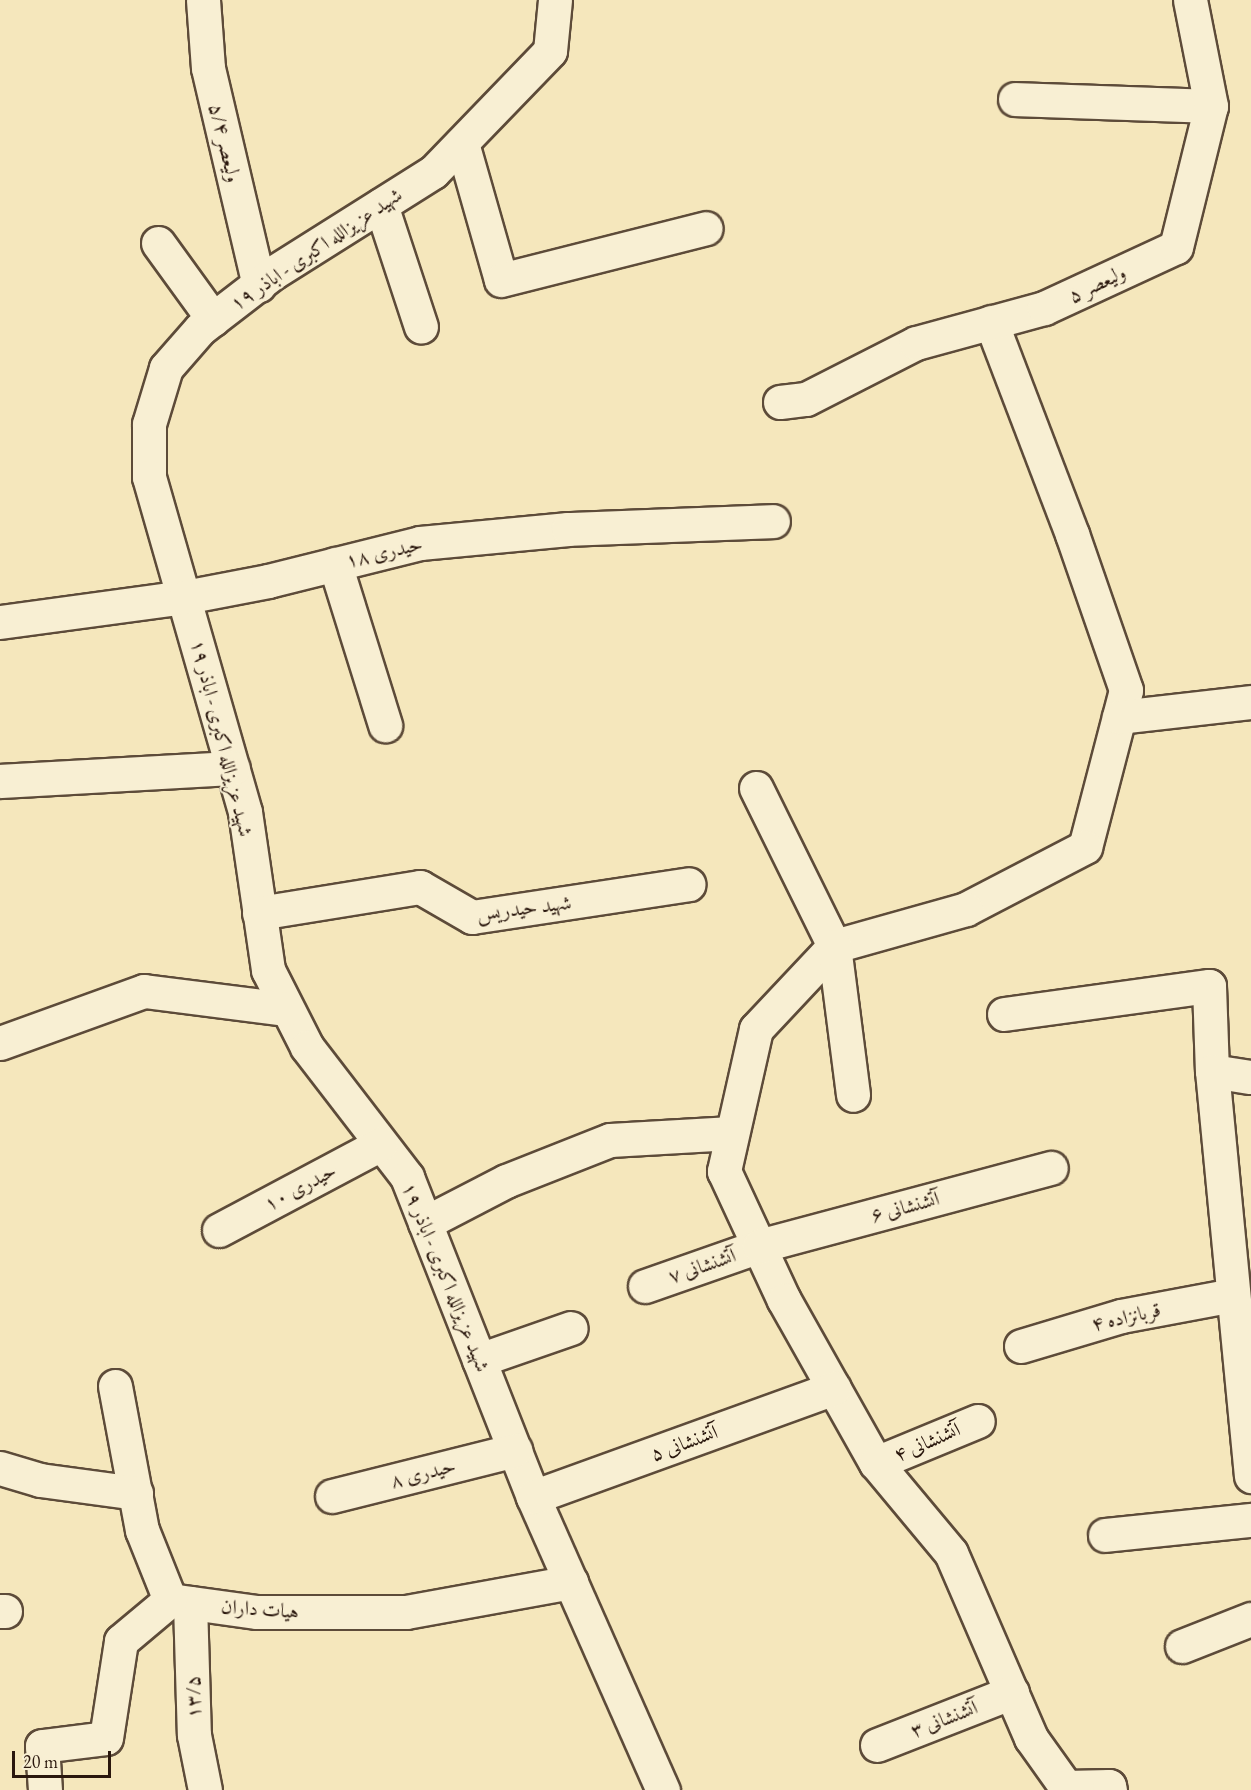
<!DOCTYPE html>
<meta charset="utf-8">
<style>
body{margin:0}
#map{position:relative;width:1251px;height:1790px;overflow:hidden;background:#f5e7bc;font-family:"EB Garamond",Amiri,serif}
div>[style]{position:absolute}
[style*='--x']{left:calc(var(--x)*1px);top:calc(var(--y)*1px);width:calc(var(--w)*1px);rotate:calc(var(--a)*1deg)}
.roads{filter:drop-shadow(2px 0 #5d4b39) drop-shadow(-2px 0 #5d4b39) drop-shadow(0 2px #5d4b39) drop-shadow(0 -2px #5d4b39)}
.minor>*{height:33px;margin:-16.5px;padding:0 16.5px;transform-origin:16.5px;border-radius:16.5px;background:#f8efd3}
span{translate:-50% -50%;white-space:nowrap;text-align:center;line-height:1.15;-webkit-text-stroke:4.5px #f8efd3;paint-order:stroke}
.street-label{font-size:20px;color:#2a170d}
.scale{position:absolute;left:12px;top:1751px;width:99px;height:27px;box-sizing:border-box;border:3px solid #2a170d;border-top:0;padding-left:8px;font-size:18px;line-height:21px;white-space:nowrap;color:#2a170d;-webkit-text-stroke:4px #f8efd3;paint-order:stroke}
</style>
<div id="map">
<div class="roads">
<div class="minor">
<i style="--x:203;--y:0;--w:68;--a:85.8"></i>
<i style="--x:208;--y:68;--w:223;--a:76.8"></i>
<i style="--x:555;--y:0;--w:51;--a:95.6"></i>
<i style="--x:550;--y:51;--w:168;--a:134"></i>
<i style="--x:433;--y:172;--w:188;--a:147.8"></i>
<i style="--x:274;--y:272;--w:93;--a:142.4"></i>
<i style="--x:200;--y:329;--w:52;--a:131.1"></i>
<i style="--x:166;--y:368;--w:59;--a:106.9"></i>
<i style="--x:149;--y:424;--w:53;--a:90"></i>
<i style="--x:149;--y:477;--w:348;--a:74"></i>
<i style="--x:245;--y:812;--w:160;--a:81.7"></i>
<i style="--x:268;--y:970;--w:86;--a:63.1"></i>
<i style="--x:307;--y:1047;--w:164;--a:52.4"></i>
<i style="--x:407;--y:1177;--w:344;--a:68.5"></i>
<i style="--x:533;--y:1497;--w:321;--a:66.1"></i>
<i style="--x:1015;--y:99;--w:196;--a:2"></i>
<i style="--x:462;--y:143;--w:142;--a:74.1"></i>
<i style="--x:501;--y:280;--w:211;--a:-14.2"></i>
<i style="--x:381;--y:205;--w:128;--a:71.8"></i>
<i style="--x:158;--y:243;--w:94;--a:54.1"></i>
<i style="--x:991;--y:322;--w:227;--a:69.1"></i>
<i style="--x:1072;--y:534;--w:165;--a:70.9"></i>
<i style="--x:1126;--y:690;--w:162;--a:104.6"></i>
<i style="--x:1085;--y:847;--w:134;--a:152.5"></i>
<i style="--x:966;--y:909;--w:137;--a:164.3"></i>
<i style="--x:834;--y:946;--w:114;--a:133.2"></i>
<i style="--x:756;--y:1029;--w:146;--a:102.7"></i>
<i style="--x:724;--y:1171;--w:142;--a:65.1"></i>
<i style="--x:784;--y:1300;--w:187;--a:60.6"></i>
<i style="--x:876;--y:1463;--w:117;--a:50.2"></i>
<i style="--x:951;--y:1553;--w:202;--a:66.6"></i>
<i style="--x:1031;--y:1738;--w:60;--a:54.5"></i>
<i style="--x:1066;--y:1787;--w:43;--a:-1.3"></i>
<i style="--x:1109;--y:1786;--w:4;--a:76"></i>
<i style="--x:780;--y:402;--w:26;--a:-7"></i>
<i style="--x:806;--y:399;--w:123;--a:-27"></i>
<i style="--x:916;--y:343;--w:133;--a:-15.3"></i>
<i style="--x:1044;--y:308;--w:145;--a:-24.8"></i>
<i style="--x:1176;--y:247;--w:145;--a:-76.1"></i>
<i style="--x:1211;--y:106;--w:108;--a:-101.2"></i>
<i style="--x:335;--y:564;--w:169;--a:72.7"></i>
<i style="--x:0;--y:622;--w:187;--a:-7.7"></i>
<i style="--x:185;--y:597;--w:85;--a:-10.9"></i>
<i style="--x:268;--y:581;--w:157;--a:-14"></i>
<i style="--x:420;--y:543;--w:149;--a:-5.4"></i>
<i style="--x:568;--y:529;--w:205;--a:-2.2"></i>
<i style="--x:1119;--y:717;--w:133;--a:-6.5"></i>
<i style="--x:0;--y:781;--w:233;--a:-3.2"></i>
<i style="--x:756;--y:788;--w:176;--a:63.7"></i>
<i style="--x:834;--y:946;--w:150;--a:82.7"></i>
<i style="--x:259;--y:913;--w:163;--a:-9.2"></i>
<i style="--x:420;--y:887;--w:60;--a:30"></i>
<i style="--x:472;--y:917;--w:219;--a:-8.6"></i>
<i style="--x:1004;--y:1014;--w:207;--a:-7.8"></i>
<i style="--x:1209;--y:986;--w:85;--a:88"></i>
<i style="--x:1212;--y:1071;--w:407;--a:84.5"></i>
<i style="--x:0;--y:1043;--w:153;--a:-19.9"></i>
<i style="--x:144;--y:991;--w:144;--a:7.2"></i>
<i style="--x:1212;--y:1071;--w:39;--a:9"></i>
<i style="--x:425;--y:1223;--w:91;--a:-27.4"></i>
<i style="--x:506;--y:1181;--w:112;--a:-21.5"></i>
<i style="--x:610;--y:1140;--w:122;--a:-3.3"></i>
<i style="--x:219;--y:1230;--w:183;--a:-28"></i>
<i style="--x:645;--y:1286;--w:121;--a:-19.3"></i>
<i style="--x:759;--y:1246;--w:302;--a:-15"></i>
<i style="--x:1021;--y:1346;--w:104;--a:-16.7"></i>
<i style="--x:1121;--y:1316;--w:114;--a:-10.6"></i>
<i style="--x:479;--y:1360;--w:97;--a:-19.2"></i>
<i style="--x:115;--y:1386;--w:147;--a:79.4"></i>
<i style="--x:142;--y:1530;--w:75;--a:68.2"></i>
<i style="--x:170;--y:1600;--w:88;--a:7.9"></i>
<i style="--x:257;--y:1612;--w:149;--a:0"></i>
<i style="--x:406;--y:1612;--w:168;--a:-10.3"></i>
<i style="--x:876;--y:1463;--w:110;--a:-22.4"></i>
<i style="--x:0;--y:1468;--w:42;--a:16.7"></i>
<i style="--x:40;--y:1480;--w:97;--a:7.7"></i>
<i style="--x:332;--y:1496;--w:189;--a:-14.1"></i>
<i style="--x:533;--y:1497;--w:320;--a:-19.9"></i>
<i style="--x:1105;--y:1535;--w:147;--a:-5.9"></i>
<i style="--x:190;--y:1603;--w:132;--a:88.3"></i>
<i style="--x:194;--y:1735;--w:56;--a:78.7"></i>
<i style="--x:0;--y:1611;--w:5;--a:0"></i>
<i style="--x:1182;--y:1646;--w:74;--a:-21.4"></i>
<i style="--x:877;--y:1745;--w:145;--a:-21.4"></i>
<i style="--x:45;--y:1790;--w:44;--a:-93.9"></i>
<i style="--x:42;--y:1746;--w:64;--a:-7.1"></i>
<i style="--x:106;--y:1738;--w:98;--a:-81.2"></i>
<i style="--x:121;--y:1641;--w:64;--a:-39.9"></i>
</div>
</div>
<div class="street-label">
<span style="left:225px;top:143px;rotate:77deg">ولیعصر ۵/۴</span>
<span style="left:316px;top:249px;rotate:-34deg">شهید عزیزالله اکبری - اباذر ۱۹</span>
<span style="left:1097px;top:284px;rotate:-25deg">ولیعصر ۵</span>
<span style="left:384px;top:552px;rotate:-13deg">حیدری ۱۸</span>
<span style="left:222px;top:738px;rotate:76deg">شهید عزیزالله اکبری - اباذر ۱۹</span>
<span style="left:524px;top:908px;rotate:-7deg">شهید حیدریس</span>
<span style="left:300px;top:1187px;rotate:-28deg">حیدری ۱۰</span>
<span style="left:905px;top:1207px;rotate:-15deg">آتشنشانی ۶</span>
<span style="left:702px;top:1266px;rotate:-19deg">آتشنشانی ۷</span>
<span style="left:446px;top:1277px;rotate:68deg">شهید عزیزالله اکبری - اباذر ۱۹</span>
<span style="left:1126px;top:1317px;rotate:-13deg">قربانزاده ۴</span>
<span style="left:927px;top:1442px;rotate:-23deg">آتشنشانی ۴</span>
<span style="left:684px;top:1443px;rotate:-20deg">آتشنشانی ۵</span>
<span style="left:423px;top:1473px;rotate:-14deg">حیدری ۸</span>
<span style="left:260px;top:1609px;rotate:4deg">هیات داران</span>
<span style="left:193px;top:1697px;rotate:-92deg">۱۳/۵</span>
<span style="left:944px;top:1719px;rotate:-21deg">آتشنشانی ۳</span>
</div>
<div class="scale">20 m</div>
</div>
